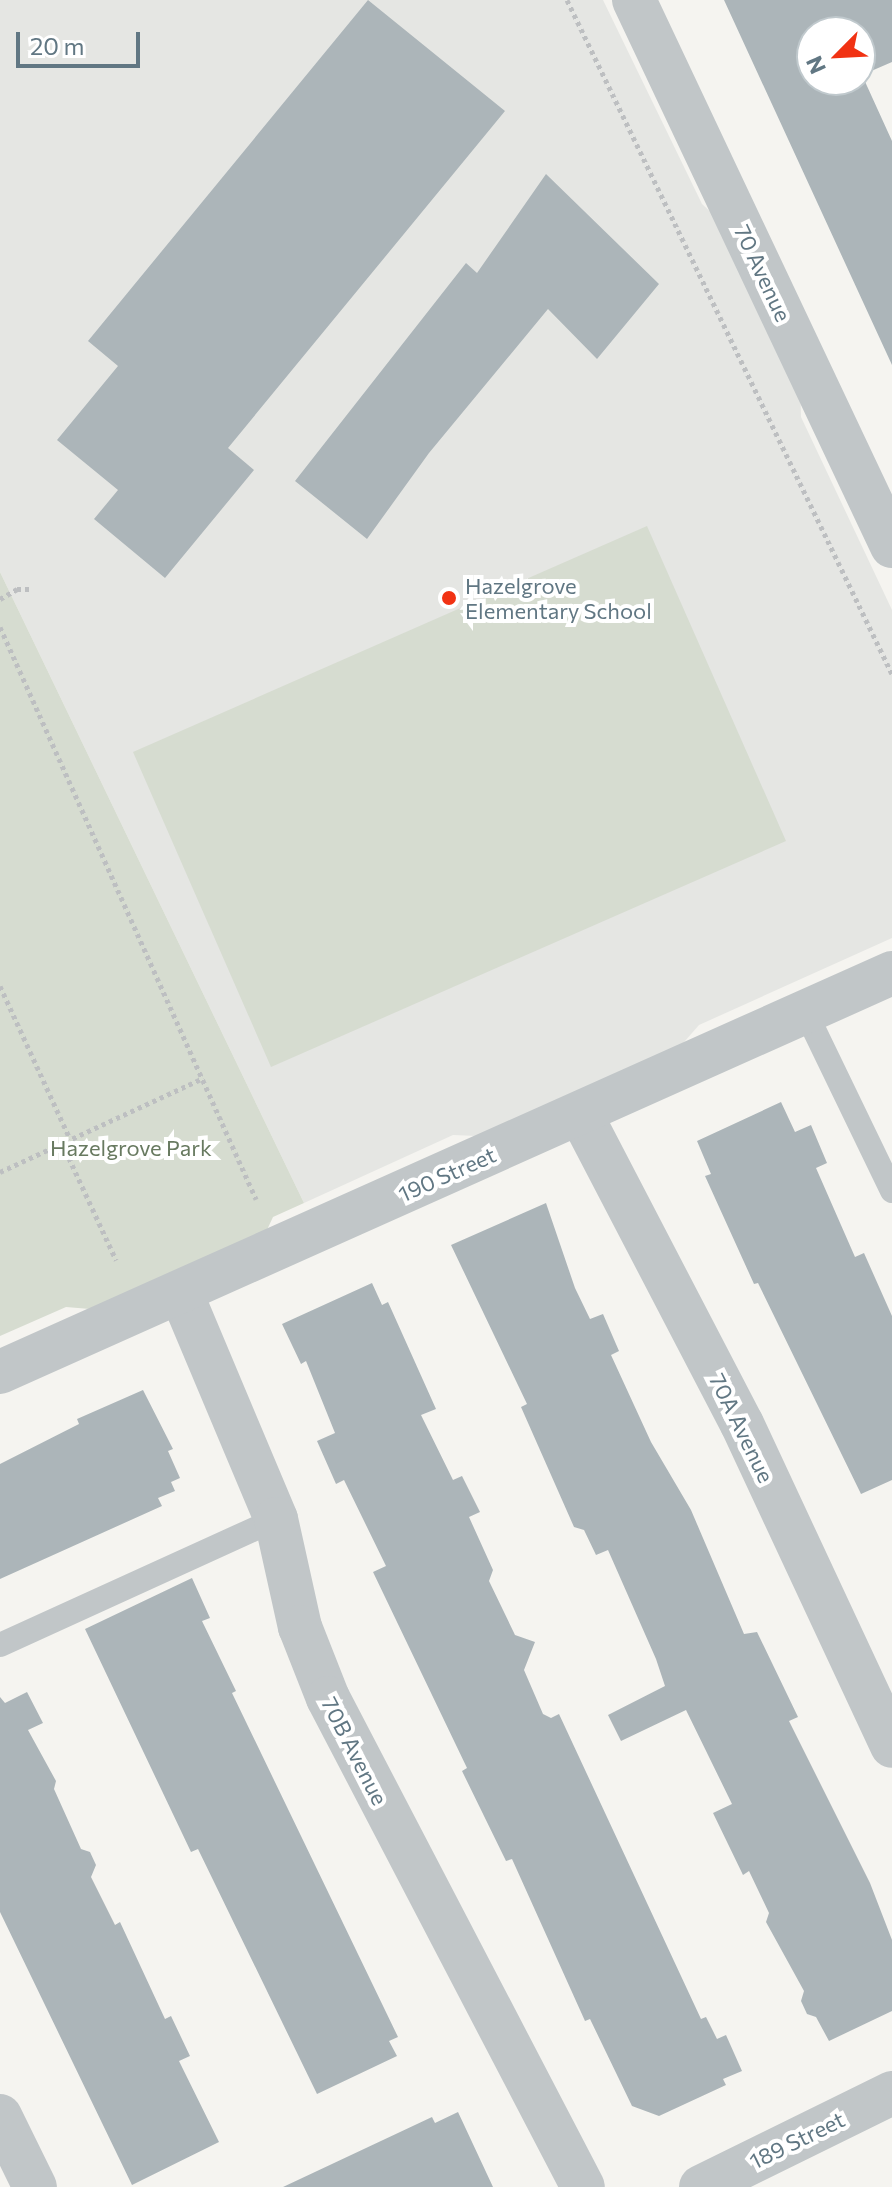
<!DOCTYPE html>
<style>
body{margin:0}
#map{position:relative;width:892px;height:2187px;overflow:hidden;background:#f5f4f0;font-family:Commissioner,sans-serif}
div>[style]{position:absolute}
.built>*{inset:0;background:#e5e6e3}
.green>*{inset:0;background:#d6dcd0}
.building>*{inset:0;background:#acb5b9}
.path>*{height:5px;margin-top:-2.5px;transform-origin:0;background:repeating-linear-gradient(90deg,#bdbfc1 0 4px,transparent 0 8px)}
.service>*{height:24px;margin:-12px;padding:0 12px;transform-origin:12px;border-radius:12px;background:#c1c6c8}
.minor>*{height:44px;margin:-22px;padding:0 22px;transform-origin:22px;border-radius:22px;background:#c1c6c8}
.dots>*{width:22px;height:22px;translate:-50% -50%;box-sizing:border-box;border:4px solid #fff;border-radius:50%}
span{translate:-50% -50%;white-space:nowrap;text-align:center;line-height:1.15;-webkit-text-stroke:8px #fff;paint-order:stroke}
.street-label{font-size:22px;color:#617783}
.poi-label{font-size:22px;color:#617783}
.left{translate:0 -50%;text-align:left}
.park-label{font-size:22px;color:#687a60}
.north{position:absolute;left:796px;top:16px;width:80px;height:80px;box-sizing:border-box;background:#fff;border:2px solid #c0c9cd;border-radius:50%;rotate:246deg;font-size:22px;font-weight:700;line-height:32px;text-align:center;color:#617783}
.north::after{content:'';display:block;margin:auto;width:28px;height:36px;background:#f13213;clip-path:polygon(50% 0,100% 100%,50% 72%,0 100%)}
.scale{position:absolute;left:16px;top:32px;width:124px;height:36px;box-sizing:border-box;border:4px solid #617783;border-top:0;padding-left:10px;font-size:24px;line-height:28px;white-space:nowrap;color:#617783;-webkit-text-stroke:6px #fff;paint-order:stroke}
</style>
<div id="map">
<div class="built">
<i style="clip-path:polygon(0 0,603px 0,702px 204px,716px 217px,800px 379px,801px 417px,892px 610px,892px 938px,699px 1025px,678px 1049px,477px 1136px,453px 1135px,304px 1203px,0 572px)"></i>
</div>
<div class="green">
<i style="clip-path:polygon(647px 526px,786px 841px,271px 1067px,133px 752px)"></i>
<i style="clip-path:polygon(0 572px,304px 1203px,273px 1217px,266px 1232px,90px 1309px,66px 1307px,0 1336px)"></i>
</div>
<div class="building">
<i style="clip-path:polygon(368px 0,505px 111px,228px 448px,254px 470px,165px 578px,94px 519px,118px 490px,57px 440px,118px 366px,88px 341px)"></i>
<i style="clip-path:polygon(evenodd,724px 0,892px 0,892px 62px,862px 75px,892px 141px,892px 365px,724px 0,812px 32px,860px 32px,860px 80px,812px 80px,812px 32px)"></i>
<i style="clip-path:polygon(546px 174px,659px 284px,597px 359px,548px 309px,429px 453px,367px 539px,295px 481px,466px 263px,477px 273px)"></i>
<i style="clip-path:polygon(781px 1102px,795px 1132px,811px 1125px,827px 1163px,816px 1168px,855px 1257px,864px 1253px,892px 1316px,892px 1480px,861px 1494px,758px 1283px,754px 1284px,705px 1176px,711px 1174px,697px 1141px)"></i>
<i style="clip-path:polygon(546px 1203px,575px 1288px,590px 1319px,603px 1314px,619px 1351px,611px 1355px,651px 1442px,691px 1510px,744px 1634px,757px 1632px,798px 1717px,789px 1721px,870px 1883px,892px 1940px,892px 2011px,829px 2041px,816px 2017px,807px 2014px,801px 2001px,804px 1991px,766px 1922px,769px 1913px,749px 1871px,743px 1875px,713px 1813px,732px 1804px,686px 1710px,621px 1741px,608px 1715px,665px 1686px,656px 1659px,608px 1550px,596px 1555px,584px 1530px,574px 1527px,521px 1407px,527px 1404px,451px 1245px)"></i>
<i style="clip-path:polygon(372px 1283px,382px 1305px,388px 1302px,436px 1409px,421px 1415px,453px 1480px,462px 1476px,480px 1512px,469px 1517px,493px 1570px,489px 1581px,515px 1635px,535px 1642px,524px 1670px,543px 1714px,551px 1718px,559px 1714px,701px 2019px,706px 2017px,717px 2039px,726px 2035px,742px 2071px,723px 2079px,726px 2085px,659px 2116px,632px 2106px,590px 2019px,585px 2021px,512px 1859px,506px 1861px,462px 1771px,467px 1768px,373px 1572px,386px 1566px,344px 1480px,336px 1484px,317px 1441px,335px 1433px,306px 1361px,301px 1364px,282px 1324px)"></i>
<i style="clip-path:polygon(143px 1390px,173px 1449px,168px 1451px,180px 1478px,171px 1482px,175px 1491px,158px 1498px,162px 1506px,0 1579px,0 1464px,79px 1424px,77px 1419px)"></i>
<i style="clip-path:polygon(192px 1578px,210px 1618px,202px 1621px,236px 1691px,232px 1693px,398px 2037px,389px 2041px,397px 2056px,317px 2094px,198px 1849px,191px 1852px,85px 1629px)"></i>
<i style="clip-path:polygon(27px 1692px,43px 1723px,28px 1730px,56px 1781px,54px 1789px,81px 1849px,90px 1852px,96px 1865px,91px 1877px,115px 1925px,120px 1922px,165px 2019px,171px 2016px,190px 2056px,179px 2061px,219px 2142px,132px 2185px,0 1912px,0 1697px,5px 1703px)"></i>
<i style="clip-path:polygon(458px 2112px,493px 2187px,283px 2187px,432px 2117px,435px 2123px)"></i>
</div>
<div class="path">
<i style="left:567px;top:0;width:748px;rotate:64.26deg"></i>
<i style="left:0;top:599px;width:20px;rotate:-30deg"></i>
<i style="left:17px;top:589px;width:12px"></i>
<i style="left:0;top:627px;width:627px;rotate:65.89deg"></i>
<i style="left:0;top:986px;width:168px;rotate:65.4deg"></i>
<i style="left:62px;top:1143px;width:129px;rotate:65.2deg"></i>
<i style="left:0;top:1172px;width:224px;rotate:-24.8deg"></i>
</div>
<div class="service">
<i style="left:805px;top:1011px;width:200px;rotate:64.2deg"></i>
<i style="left:0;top:1645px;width:303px;rotate:-24.5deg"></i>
</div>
<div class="minor">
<i style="left:634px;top:0;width:604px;rotate:64.71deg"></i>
<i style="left:581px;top:1115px;width:348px;rotate:62.5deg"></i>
<i style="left:742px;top:1424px;width:355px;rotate:65deg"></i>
<i style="left:181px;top:1293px;width:245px;rotate:67.2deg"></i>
<i style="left:276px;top:1519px;width:111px;rotate:77.5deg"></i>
<i style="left:300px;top:1627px;width:76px;rotate:68.5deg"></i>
<i style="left:328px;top:1698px;width:551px;rotate:62.46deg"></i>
<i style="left:0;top:1372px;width:977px;rotate:-24.1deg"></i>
<i style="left:0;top:2116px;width:79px;rotate:63.8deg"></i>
<i style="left:701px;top:2187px;width:213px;rotate:-26.2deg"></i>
</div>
<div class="dots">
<i style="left:449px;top:598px;background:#f13213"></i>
</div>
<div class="street-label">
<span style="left:763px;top:273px;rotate:65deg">70 Avenue</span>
<span style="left:447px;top:1174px;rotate:-24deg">190 Street</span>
<span style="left:742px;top:1428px;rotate:64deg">70A Avenue</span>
<span style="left:355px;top:1751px;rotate:63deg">70B Avenue</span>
<span style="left:797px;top:2140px;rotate:-26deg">189 Street</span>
</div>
<div class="poi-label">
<span class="left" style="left:465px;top:598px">Hazelgrove<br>Elementary School</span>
</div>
<div class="park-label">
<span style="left:131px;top:1148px">Hazelgrove Park</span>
</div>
<div class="north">N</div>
<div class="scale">20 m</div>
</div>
